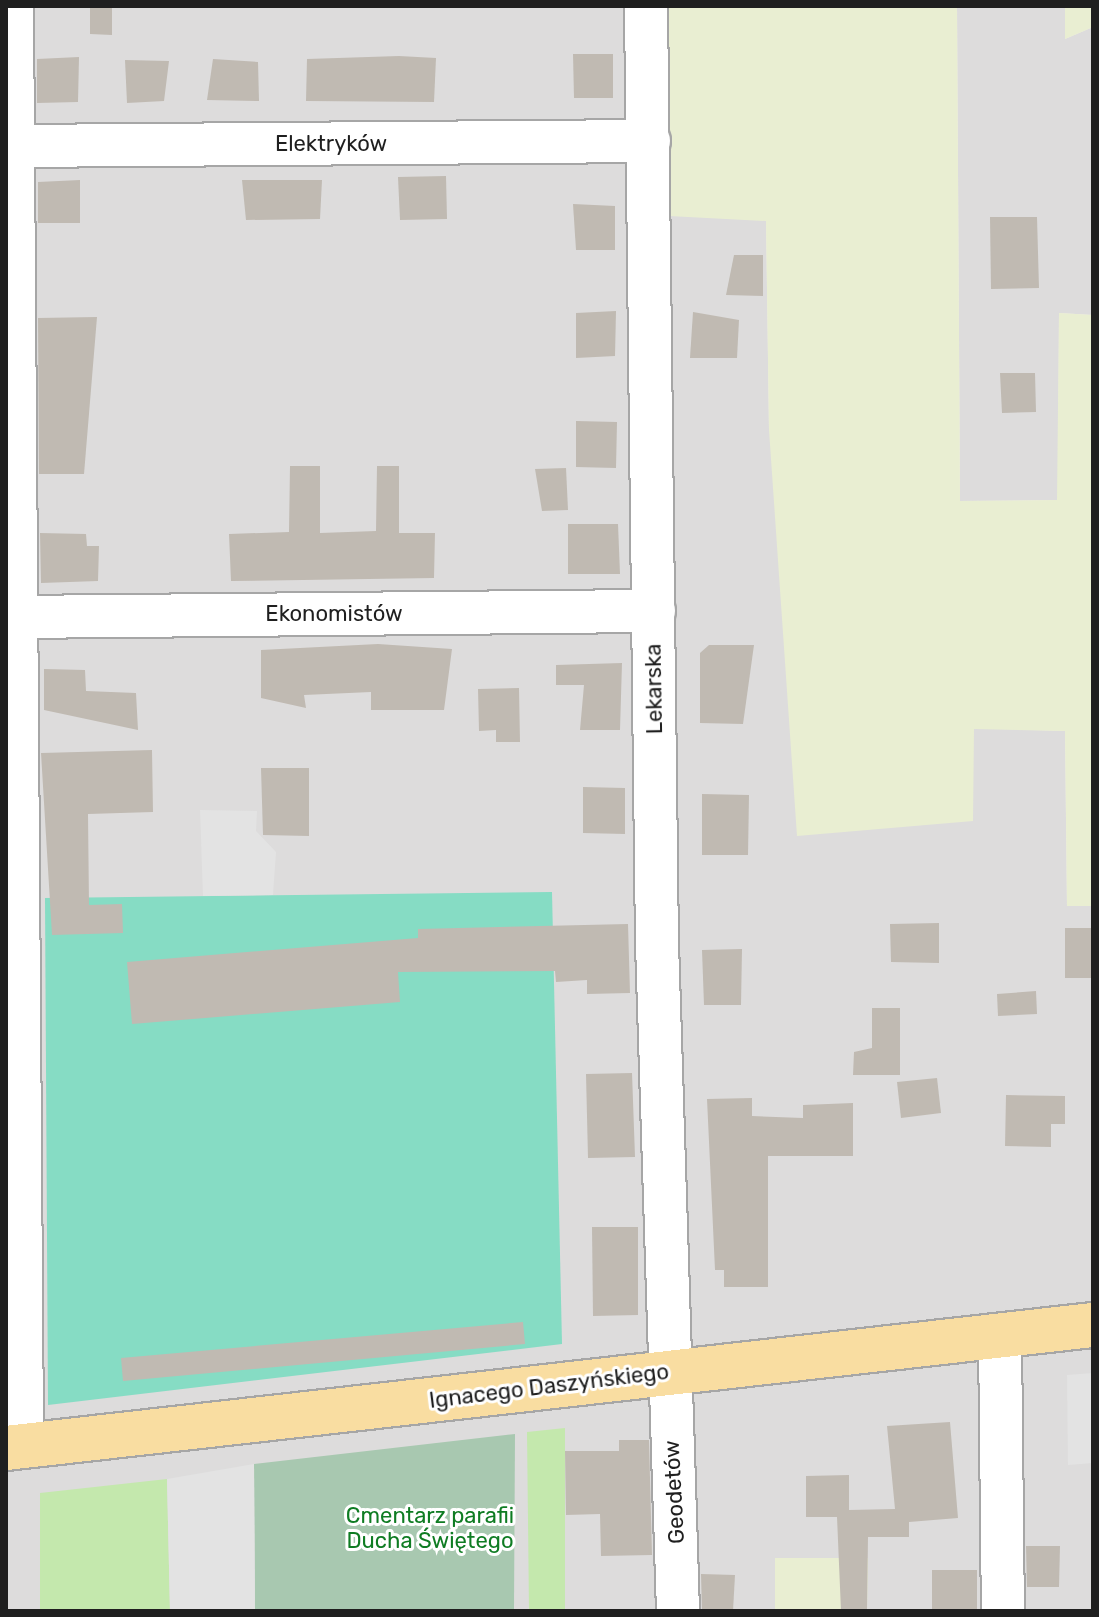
<!DOCTYPE html>
<meta charset="utf-8">
<style>
body{margin:0}
#map{position:relative;width:1099px;height:1617px;overflow:hidden;background:#f0ede6;font-family:Rubik,sans-serif}
div>[style]{position:absolute}
.residential>*{inset:0;background:#dddcdc}
.farmland>*{inset:0;background:#e9eed2}
.grass>*{inset:0;background:#c4e8ad}
.cemetery>*{inset:0;background:#a8c8b0}
.pitch>*{inset:0;background:#86dcc4}
.parking>*{inset:0;background:#e3e3e3}
.building>*{inset:0;background:#c0bab2}
.roads{filter:drop-shadow(2px 0 #a6a6a6) drop-shadow(-2px 0 #a6a6a6) drop-shadow(0 2px #a6a6a6) drop-shadow(0 -2px #a6a6a6)}
.minor>*{height:42px;margin:-21px;padding:0 21px;transform-origin:21px;border-radius:21px;background:#fff}
.major>*{height:44px;margin:-22px;padding:0 22px;transform-origin:22px;border-radius:22px;background:#f9dda1}
span{translate:-50% -50%;white-space:nowrap;text-align:center;line-height:1.15;-webkit-text-stroke:6px #fff;paint-order:stroke}
.street-label{font-size:22px;color:#1f1f1f}
.park-label{font-size:22px;color:#0f7c23}
.frame{position:absolute;inset:0;border:8px solid #1f1f1f;pointer-events:none}
</style>
<div id="map">
<div class="residential">
<i style="clip-path:polygon(19px 6px,672px 6px,765px 145px,769px 430px,974px 728px,1065px 731px,1067px 906px,1093px 906px,1093px 1611px,6px 1611px)"></i>
<i style="clip-path:polygon(957px 6px,1065px 6px,1065px 39px,1093px 27px,1093px 315px,1059px 313px,1058px 500px,960px 501px)"></i>
</div>
<div class="farmland">
<i style="clip-path:polygon(668px 6px,957px 6px,960px 501px,1057px 500px,1059px 313px,1093px 315px,1093px 906px,1067px 906px,1065px 731px,974px 729px,973px 821px,797px 836px,769px 430px,766px 221px,669px 216px)"></i>
<i style="clip-path:polygon(1065px 6px,1093px 6px,1093px 27px,1065px 39px)"></i>
<i style="clip-path:polygon(775px 1558px,868px 1558px,867px 1611px,775px 1611px)"></i>
</div>
<div class="grass">
<i style="clip-path:polygon(565px 1428px,565px 1611px,529px 1611px,527px 1432px)"></i>
<i style="clip-path:polygon(167px 1479px,170px 1611px,40px 1611px,40px 1493px)"></i>
</div>
<div class="cemetery">
<i style="clip-path:polygon(515px 1434px,514px 1611px,255px 1611px,254px 1464px)"></i>
</div>
<div class="pitch">
<i style="clip-path:polygon(552px 892px,562px 1344px,48px 1405px,45px 898px)"></i>
</div>
<div class="parking">
<i style="clip-path:polygon(200px 810px,257px 811px,256px 831px,276px 852px,273px 895px,203px 896px)"></i>
<i style="clip-path:polygon(1093px 1373px,1093px 1463px,1068px 1465px,1067px 1375px)"></i>
<i style="clip-path:polygon(254px 1464px,255px 1611px,170px 1611px,167px 1479px)"></i>
</div>
<div class="building">
<i style="clip-path:polygon(90px 6px,112px 6px,112px 35px,90px 34px)"></i>
<i style="clip-path:polygon(573px 54px,613px 54px,613px 98px,574px 98px)"></i>
<i style="clip-path:polygon(399px 56px,436px 58px,434px 102px,306px 101px,307px 59px)"></i>
<i style="clip-path:polygon(79px 57px,78px 102px,37px 103px,37px 59px)"></i>
<i style="clip-path:polygon(213px 59px,258px 62px,259px 101px,207px 100px)"></i>
<i style="clip-path:polygon(125px 60px,169px 61px,164px 101px,127px 103px)"></i>
<i style="clip-path:polygon(446px 176px,447px 219px,400px 220px,398px 177px)"></i>
<i style="clip-path:polygon(80px 180px,80px 223px,38px 223px,38px 182px)"></i>
<i style="clip-path:polygon(242px 180px,322px 180px,320px 219px,246px 220px)"></i>
<i style="clip-path:polygon(573px 204px,615px 206px,615px 250px,576px 250px)"></i>
<i style="clip-path:polygon(990px 217px,1037px 217px,1039px 288px,991px 289px)"></i>
<i style="clip-path:polygon(734px 255px,763px 255px,763px 296px,726px 295px)"></i>
<i style="clip-path:polygon(616px 311px,615px 356px,576px 358px,576px 313px)"></i>
<i style="clip-path:polygon(693px 312px,739px 320px,737px 358px,690px 358px)"></i>
<i style="clip-path:polygon(97px 317px,84px 474px,39px 474px,38px 318px)"></i>
<i style="clip-path:polygon(1000px 373px,1035px 373px,1036px 412px,1002px 413px)"></i>
<i style="clip-path:polygon(576px 421px,617px 422px,616px 468px,576px 467px)"></i>
<i style="clip-path:polygon(290px 466px,320px 466px,320px 533px,376px 531px,377px 466px,399px 466px,399px 533px,435px 533px,434px 578px,231px 581px,229px 534px,289px 532px)"></i>
<i style="clip-path:polygon(566px 468px,568px 510px,542px 511px,535px 469px)"></i>
<i style="clip-path:polygon(568px 524px,618px 524px,620px 574px,568px 574px)"></i>
<i style="clip-path:polygon(40px 533px,86px 534px,87px 546px,99px 546px,98px 581px,41px 583px)"></i>
<i style="clip-path:polygon(378px 644px,452px 649px,444px 710px,371px 710px,371px 692px,304px 695px,306px 708px,261px 698px,261px 650px)"></i>
<i style="clip-path:polygon(709px 645px,754px 645px,743px 724px,700px 723px,700px 653px)"></i>
<i style="clip-path:polygon(622px 663px,620px 730px,580px 730px,584px 685px,556px 685px,556px 665px)"></i>
<i style="clip-path:polygon(44px 669px,85px 670px,86px 691px,136px 693px,138px 730px,44px 710px)"></i>
<i style="clip-path:polygon(519px 688px,520px 742px,496px 742px,496px 730px,479px 731px,478px 689px)"></i>
<i style="clip-path:polygon(152px 750px,153px 812px,88px 814px,89px 905px,122px 904px,123px 933px,52px 935px,41px 753px)"></i>
<i style="clip-path:polygon(261px 768px,309px 768px,309px 836px,263px 835px)"></i>
<i style="clip-path:polygon(583px 787px,625px 788px,625px 834px,583px 833px)"></i>
<i style="clip-path:polygon(702px 794px,749px 795px,748px 855px,702px 855px)"></i>
<i style="clip-path:polygon(939px 923px,939px 963px,891px 962px,890px 924px)"></i>
<i style="clip-path:polygon(628px 924px,630px 993px,587px 994px,587px 980px,556px 982px,555px 971px,398px 972px,400px 1002px,132px 1024px,127px 962px,418px 938px,418px 929px)"></i>
<i style="clip-path:polygon(1065px 928px,1093px 928px,1093px 978px,1065px 978px)"></i>
<i style="clip-path:polygon(742px 949px,741px 1005px,704px 1005px,702px 950px)"></i>
<i style="clip-path:polygon(1036px 991px,1037px 1014px,998px 1016px,997px 994px)"></i>
<i style="clip-path:polygon(872px 1008px,900px 1008px,900px 1075px,853px 1075px,854px 1052px,872px 1048px)"></i>
<i style="clip-path:polygon(632px 1073px,635px 1157px,588px 1158px,586px 1074px)"></i>
<i style="clip-path:polygon(937px 1078px,941px 1113px,901px 1118px,897px 1082px)"></i>
<i style="clip-path:polygon(1006px 1095px,1065px 1096px,1065px 1124px,1051px 1124px,1051px 1147px,1005px 1146px)"></i>
<i style="clip-path:polygon(752px 1098px,752px 1116px,803px 1118px,803px 1105px,853px 1103px,853px 1156px,768px 1156px,768px 1287px,724px 1287px,724px 1270px,715px 1270px,707px 1099px)"></i>
<i style="clip-path:polygon(592px 1227px,638px 1227px,638px 1315px,593px 1316px)"></i>
<i style="clip-path:polygon(523px 1322px,525px 1344px,123px 1381px,121px 1358px)"></i>
<i style="clip-path:polygon(950px 1422px,958px 1518px,909px 1522px,909px 1537px,868px 1537px,867px 1611px,841px 1611px,837px 1517px,806px 1517px,806px 1476px,849px 1475px,849px 1510px,895px 1509px,887px 1426px)"></i>
<i style="clip-path:polygon(619px 1440px,649px 1440px,652px 1555px,601px 1556px,600px 1514px,566px 1515px,565px 1451px,619px 1451px)"></i>
<i style="clip-path:polygon(1026px 1546px,1060px 1546px,1059px 1587px,1027px 1587px)"></i>
<i style="clip-path:polygon(932px 1570px,977px 1570px,977px 1611px,932px 1611px)"></i>
<i style="clip-path:polygon(701px 1574px,735px 1575px,733px 1611px,702px 1611px)"></i>
</div>
<div class="roads">
<div class="minor">
<i style="left:12px;top:6px;width:1440px;rotate:89.6deg"></i>
<i style="left:646px;top:6px;width:937px;rotate:89.33deg"></i>
<i style="left:657px;top:943px;width:668px;rotate:88.2deg"></i>
<i style="left:14px;top:146px;width:635px;rotate:-0.45deg"></i>
<i style="left:13px;top:617px;width:641px;rotate:-0.54deg"></i>
<i style="left:1000px;top:1335px;width:276px;rotate:89.4deg"></i>
</div>
<div class="major">
<i style="left:6px;top:1448px;width:1094px;rotate:-6.46deg"></i>
</div>
</div>
<div class="street-label">
<span style="left:331px;top:144px">Elektryków</span>
<span style="left:334px;top:614px">Ekonomistów</span>
<span style="left:654px;top:689px;rotate:-91deg">Lekarska</span>
<span style="left:549px;top:1386px;rotate:-7deg">Ignacego Daszyńskiego</span>
<span style="left:674px;top:1492px;rotate:-93deg">Geodetów</span>
</div>
<div class="park-label">
<span style="left:430px;top:1528px">Cmentarz parafii<br>Ducha Świętego</span>
</div>
<div class="frame"></div>
</div>
